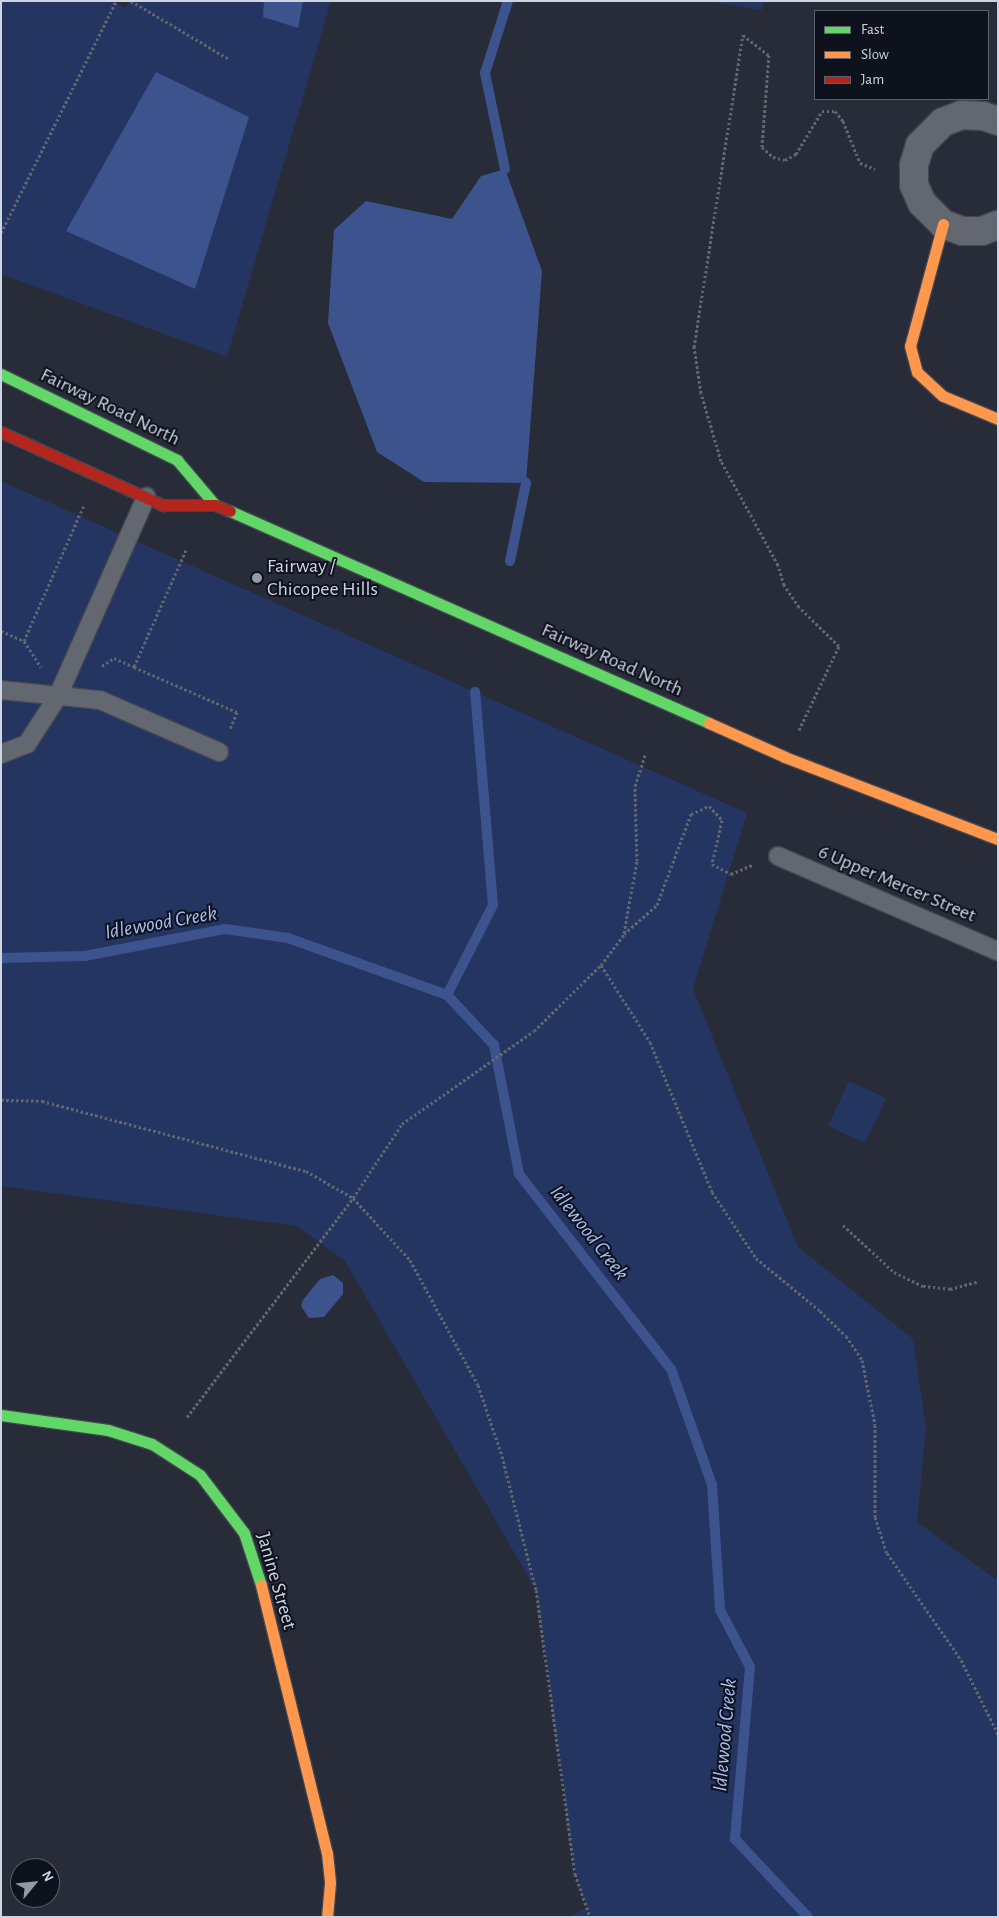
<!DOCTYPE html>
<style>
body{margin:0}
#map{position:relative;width:999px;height:1918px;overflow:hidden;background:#272c38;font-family:"Alegreya Sans",sans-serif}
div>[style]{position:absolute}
.green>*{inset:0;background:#243562}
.water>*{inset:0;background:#3d538d}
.stream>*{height:10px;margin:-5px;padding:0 5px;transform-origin:5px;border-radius:5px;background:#3d538d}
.path>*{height:3px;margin-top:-1.5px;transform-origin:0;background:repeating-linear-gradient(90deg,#62676f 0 2.5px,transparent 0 5px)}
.roads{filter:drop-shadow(1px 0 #424752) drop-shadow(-1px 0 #424752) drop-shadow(0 1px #424752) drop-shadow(0 -1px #424752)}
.lane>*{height:18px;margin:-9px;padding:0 9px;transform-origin:9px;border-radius:9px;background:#626770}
.street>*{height:28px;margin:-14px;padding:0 14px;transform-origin:14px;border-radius:14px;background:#626770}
.fast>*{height:11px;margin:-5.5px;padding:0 5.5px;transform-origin:5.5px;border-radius:5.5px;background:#63d668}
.slow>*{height:11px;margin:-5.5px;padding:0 5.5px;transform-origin:5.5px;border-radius:5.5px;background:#ff974d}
.jam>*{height:11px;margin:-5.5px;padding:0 5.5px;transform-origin:5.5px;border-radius:5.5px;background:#b3261e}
.dots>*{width:14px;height:14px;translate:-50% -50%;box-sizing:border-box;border:2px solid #0e121c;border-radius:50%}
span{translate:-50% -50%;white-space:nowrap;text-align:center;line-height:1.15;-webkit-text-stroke:4px #0e121c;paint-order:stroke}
.street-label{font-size:20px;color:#cdd4e3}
.poi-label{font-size:20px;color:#cdd4e3}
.left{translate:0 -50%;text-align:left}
.water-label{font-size:21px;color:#a8c0f6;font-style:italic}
.frame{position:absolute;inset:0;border:2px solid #cdd4e3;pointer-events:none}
.legend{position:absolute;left:814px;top:10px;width:175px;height:90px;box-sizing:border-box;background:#0e121c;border:1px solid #5a606c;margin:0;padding:6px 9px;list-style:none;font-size:15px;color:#cdd4e3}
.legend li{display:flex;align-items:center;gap:10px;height:25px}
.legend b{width:25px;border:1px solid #5a606c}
.north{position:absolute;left:10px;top:1858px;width:50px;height:50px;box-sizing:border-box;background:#0e121c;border:1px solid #5a606c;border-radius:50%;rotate:62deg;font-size:14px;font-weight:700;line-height:20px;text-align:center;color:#cdd4e3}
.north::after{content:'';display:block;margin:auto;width:18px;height:22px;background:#9399a7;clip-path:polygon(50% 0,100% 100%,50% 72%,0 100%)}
</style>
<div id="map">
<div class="green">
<i style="clip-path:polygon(1px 1px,111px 1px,126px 8px,129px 1px,331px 1px,227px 357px,1px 274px)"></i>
<i style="clip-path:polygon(708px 1px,763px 1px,762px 10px)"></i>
<i style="clip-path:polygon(1px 481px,747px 813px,693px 989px,798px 1247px,913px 1339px,926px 1428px,917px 1522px,998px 1581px,998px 1917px,569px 1917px,587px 1908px,575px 1874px,536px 1590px,345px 1261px,297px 1226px,1px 1186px)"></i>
<i style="clip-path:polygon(849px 1081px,886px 1098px,865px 1143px,828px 1126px)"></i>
</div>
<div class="water">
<i style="clip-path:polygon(264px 1px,303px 1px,298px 28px,263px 17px)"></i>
<i style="clip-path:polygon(156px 72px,249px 117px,195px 289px,66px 231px)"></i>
<i style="clip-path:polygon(505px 169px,542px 271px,526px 483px,424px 482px,377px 452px,328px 323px,334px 230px,366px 201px,452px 219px,481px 176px)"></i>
<i style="clip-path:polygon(333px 1275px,343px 1283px,343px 1294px,324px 1317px,309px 1318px,301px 1306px,303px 1300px,320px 1279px)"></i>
</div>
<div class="stream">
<i style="left:505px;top:169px;width:98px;rotate:-101.8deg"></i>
<i style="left:485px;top:73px;width:76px;rotate:-72.3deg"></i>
<i style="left:510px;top:561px;width:80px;rotate:-78.4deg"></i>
<i style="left:1px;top:958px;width:84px;rotate:-1.4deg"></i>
<i style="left:85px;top:956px;width:143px;rotate:-10.9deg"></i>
<i style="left:225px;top:929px;width:64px;rotate:8.1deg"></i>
<i style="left:288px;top:938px;width:169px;rotate:19.7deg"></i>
<i style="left:447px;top:995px;width:69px;rotate:46.8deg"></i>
<i style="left:494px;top:1045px;width:131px;rotate:79deg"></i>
<i style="left:519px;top:1174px;width:247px;rotate:52.1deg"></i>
<i style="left:671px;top:1369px;width:123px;rotate:70.5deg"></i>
<i style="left:712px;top:1485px;width:125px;rotate:86.3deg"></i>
<i style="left:720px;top:1610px;width:64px;rotate:62.2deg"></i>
<i style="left:750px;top:1667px;width:173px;rotate:95deg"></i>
<i style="left:735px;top:1839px;width:107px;rotate:46.9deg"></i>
<i style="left:447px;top:995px;width:101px;rotate:-62.9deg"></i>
<i style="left:493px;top:905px;width:214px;rotate:-94.8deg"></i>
</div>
<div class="path">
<i style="left:131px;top:1px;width:114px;rotate:30.6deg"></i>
<i style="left:1px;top:233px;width:259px;rotate:-63.6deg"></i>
<i style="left:186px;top:550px;width:128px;rotate:114deg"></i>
<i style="left:134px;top:667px;width:112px;rotate:23.6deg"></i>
<i style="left:237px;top:712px;width:18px;rotate:112deg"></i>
<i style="left:1px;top:631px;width:25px;rotate:23deg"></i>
<i style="left:24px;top:641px;width:149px;rotate:-66.2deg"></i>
<i style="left:24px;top:641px;width:31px;rotate:57deg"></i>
<i style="left:102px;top:666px;width:14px;rotate:-34deg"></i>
<i style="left:114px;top:658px;width:22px;rotate:24deg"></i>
<i style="left:799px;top:730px;width:93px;rotate:-64.5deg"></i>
<i style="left:839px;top:646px;width:56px;rotate:-135.7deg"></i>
<i style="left:799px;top:607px;width:27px;rotate:-124deg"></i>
<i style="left:784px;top:585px;width:21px;rotate:-107deg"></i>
<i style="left:778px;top:565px;width:119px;rotate:-118.7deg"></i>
<i style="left:721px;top:461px;width:71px;rotate:-106.4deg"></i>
<i style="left:701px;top:393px;width:47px;rotate:-98.7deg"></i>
<i style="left:694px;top:347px;width:316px;rotate:-81.1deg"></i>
<i style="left:743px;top:35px;width:33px;rotate:38deg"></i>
<i style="left:769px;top:55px;width:92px;rotate:94.4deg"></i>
<i style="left:762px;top:147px;width:15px;rotate:42deg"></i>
<i style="left:773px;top:157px;width:12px;rotate:14deg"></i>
<i style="left:785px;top:160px;width:13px;rotate:-29deg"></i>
<i style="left:796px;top:154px;width:50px;rotate:-58.8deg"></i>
<i style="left:822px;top:111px;width:13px"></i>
<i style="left:835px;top:111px;width:13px;rotate:51deg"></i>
<i style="left:843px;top:121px;width:45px;rotate:68deg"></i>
<i style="left:860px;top:163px;width:16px;rotate:22deg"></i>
<i style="left:624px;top:933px;width:73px;rotate:-79.8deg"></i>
<i style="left:637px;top:861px;width:75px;rotate:-91.5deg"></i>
<i style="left:635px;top:786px;width:35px;rotate:-72deg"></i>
<i style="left:601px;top:965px;width:91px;rotate:57.5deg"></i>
<i style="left:650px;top:1042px;width:162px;rotate:67.5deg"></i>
<i style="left:712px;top:1192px;width:79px;rotate:56.3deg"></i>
<i style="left:756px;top:1258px;width:83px;rotate:39.6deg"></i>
<i style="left:820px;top:1311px;width:36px;rotate:44deg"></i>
<i style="left:846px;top:1336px;width:29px;rotate:56deg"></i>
<i style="left:862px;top:1360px;width:66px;rotate:78.7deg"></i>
<i style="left:875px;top:1425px;width:92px;rotate:90deg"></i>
<i style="left:875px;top:1517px;width:38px;rotate:72deg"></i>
<i style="left:887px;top:1553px;width:130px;rotate:55.3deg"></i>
<i style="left:961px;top:1660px;width:83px;rotate:63.4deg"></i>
<i style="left:1px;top:1100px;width:41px;rotate:1.4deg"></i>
<i style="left:42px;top:1101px;width:273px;rotate:14.9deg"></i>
<i style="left:306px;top:1171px;width:54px;rotate:29.9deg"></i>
<i style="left:353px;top:1198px;width:84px;rotate:47.4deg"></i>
<i style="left:410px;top:1260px;width:142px;rotate:61.5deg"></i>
<i style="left:478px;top:1385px;width:75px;rotate:71.3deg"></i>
<i style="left:502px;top:1456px;width:138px;rotate:75.8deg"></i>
<i style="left:536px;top:1590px;width:287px;rotate:82.2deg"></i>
<i style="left:575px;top:1874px;width:46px;rotate:70.8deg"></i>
<i style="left:843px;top:1225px;width:69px;rotate:42.7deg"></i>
<i style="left:894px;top:1272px;width:32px;rotate:26deg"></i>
<i style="left:923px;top:1286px;width:27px;rotate:6deg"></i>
<i style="left:950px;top:1289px;width:28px;rotate:-15deg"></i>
<i style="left:187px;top:1417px;width:275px;rotate:-52.8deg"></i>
<i style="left:353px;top:1198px;width:89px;rotate:-56.5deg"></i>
<i style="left:402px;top:1124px;width:161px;rotate:-35.2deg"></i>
<i style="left:534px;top:1031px;width:94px;rotate:-44.6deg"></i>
<i style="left:601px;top:965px;width:39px;rotate:-53deg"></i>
<i style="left:624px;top:934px;width:44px;rotate:-41.3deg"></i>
<i style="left:657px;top:905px;width:97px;rotate:-69.5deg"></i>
<i style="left:691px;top:814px;width:20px;rotate:-24deg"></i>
<i style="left:709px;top:806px;width:19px;rotate:47deg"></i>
<i style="left:722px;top:820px;width:45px;rotate:102.8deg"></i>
<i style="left:712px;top:864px;width:21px;rotate:28deg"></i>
<i style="left:731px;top:874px;width:25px;rotate:-23deg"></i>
</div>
<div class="roads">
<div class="lane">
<i style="left:1px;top:690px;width:100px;rotate:5.8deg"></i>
<i style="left:100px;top:700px;width:130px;rotate:23.6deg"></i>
<i style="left:1px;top:754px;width:28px;rotate:-21deg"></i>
<i style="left:27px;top:744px;width:57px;rotate:-57.1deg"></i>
<i style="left:58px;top:696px;width:218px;rotate:-66.1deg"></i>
<i style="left:778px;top:856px;width:240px;rotate:23.4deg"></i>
</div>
<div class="street">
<i style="left:998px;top:121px;width:16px;rotate:-162deg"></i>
<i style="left:983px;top:116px;width:21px;rotate:-177deg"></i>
<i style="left:962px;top:115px;width:20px;rotate:160deg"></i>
<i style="left:943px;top:122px;width:33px;rotate:135deg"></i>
<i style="left:920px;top:145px;width:21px;rotate:107deg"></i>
<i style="left:914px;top:165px;width:20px;rotate:90deg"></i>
<i style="left:914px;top:185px;width:20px;rotate:66deg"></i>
<i style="left:922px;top:203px;width:30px;rotate:45deg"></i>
<i style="left:943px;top:224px;width:20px;rotate:20deg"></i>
<i style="left:962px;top:231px;width:20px"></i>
<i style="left:982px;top:231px;width:17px;rotate:-21deg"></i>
</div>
<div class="fast">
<i style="left:1px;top:374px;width:196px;rotate:26deg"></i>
<i style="left:177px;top:460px;width:59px;rotate:49.8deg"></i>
<i style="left:230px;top:511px;width:524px;rotate:23.87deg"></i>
<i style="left:1px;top:1415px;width:108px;rotate:8deg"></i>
<i style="left:108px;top:1430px;width:46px;rotate:17.7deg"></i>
<i style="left:152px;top:1444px;width:57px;rotate:32.9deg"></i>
<i style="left:200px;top:1475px;width:73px;rotate:52.8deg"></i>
<i style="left:244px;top:1533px;width:55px;rotate:71.9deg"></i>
</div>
<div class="slow">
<i style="left:943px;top:224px;width:126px;rotate:105.1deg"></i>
<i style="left:910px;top:346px;width:27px;rotate:75deg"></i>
<i style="left:917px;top:372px;width:35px;rotate:43deg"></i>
<i style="left:943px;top:396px;width:60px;rotate:22.7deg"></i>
<i style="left:709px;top:723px;width:83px;rotate:24.1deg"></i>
<i style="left:785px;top:757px;width:228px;rotate:21.1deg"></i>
<i style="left:261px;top:1585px;width:276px;rotate:76.2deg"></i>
<i style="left:327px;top:1853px;width:30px;rotate:84deg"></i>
<i style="left:330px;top:1883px;width:34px;rotate:95deg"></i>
</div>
<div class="jam">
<i style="left:1px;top:432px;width:178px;rotate:24.3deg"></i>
<i style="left:163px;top:505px;width:52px"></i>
<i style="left:215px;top:505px;width:16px;rotate:22deg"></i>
</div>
</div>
<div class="dots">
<i style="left:257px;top:578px;background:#9399a7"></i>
</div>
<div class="street-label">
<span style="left:110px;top:407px;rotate:26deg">Fairway Road North</span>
<span style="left:612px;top:660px;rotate:24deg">Fairway Road North</span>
<span style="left:897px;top:884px;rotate:23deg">6 Upper Mercer Street</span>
<span style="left:276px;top:1581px;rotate:74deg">Janine Street</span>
</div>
<div class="poi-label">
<span class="left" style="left:267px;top:578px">Fairway /<br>Chicopee Hills</span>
</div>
<div class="water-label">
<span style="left:161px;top:923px;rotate:-10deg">Idlewood Creek</span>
<span style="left:589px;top:1233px;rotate:52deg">Idlewood Creek</span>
<span style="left:725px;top:1735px;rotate:-85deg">Idlewood Creek</span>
</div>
<div class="frame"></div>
<ul class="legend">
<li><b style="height:6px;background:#63d668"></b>Fast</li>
<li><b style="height:6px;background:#ff974d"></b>Slow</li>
<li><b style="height:6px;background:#b3261e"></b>Jam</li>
</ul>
<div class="north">N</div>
</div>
